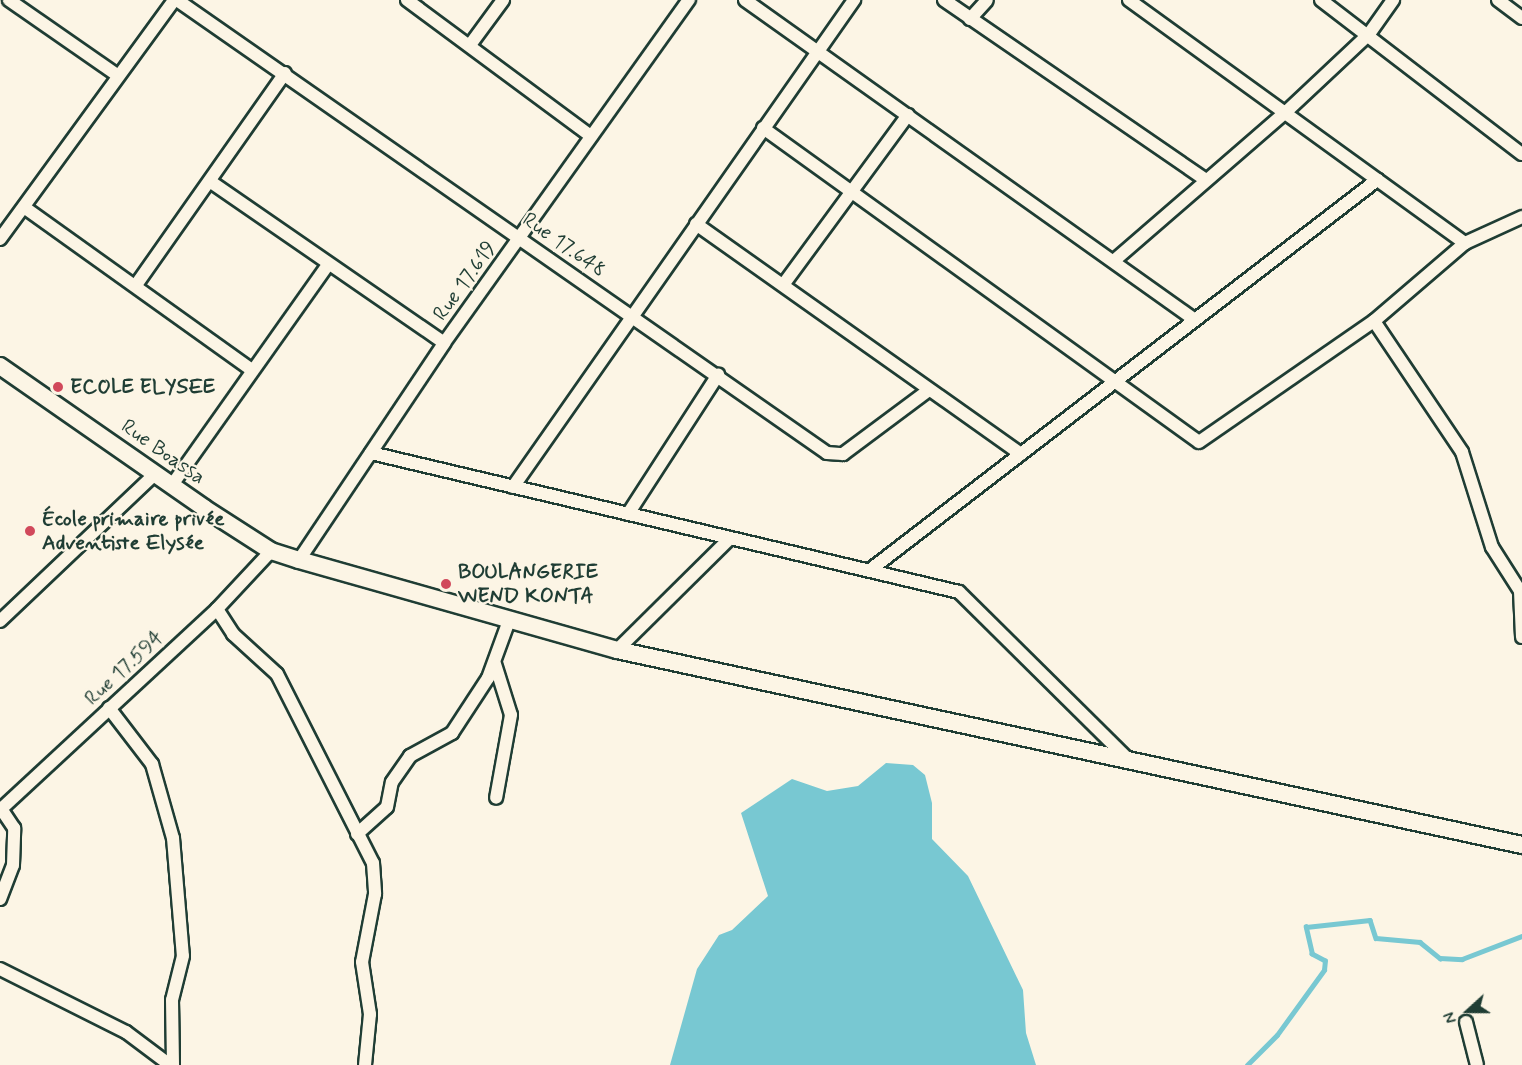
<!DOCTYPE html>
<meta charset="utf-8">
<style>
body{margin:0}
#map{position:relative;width:1522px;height:1065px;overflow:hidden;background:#fcf5e5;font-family:Mynerve,sans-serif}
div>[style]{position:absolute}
.water>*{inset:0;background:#78c8d2}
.stream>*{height:4.5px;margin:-2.25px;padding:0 2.25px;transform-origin:2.25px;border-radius:2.25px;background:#78c8d2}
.roads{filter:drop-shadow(2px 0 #1f3d34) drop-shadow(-2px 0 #1f3d34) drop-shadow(0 2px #1f3d34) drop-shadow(0 -2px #1f3d34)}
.street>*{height:12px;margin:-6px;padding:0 6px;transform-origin:6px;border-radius:6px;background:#fcf5e5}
.secondary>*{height:16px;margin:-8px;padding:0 8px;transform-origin:8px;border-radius:8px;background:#fcf5e5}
.dots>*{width:16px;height:16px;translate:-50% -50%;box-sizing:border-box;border:3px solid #fcf5e5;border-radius:50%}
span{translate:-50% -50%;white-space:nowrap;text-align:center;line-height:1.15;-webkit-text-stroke:4.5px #fcf5e5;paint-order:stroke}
.street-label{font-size:21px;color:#1f3d34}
.poi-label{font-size:21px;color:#1f3d34;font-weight:700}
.left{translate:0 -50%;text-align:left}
.north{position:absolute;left:1438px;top:981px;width:60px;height:60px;-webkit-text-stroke:4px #fcf5e5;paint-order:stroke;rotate:249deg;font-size:16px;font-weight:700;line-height:24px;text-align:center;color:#1f3d34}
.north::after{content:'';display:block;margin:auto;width:21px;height:27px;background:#1f3d34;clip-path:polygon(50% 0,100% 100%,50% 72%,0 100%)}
</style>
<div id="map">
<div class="water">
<i style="clip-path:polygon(886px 763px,913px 765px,925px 775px,932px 803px,932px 839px,968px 876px,1023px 990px,1026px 1033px,1036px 1065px,670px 1065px,697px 969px,719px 935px,732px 930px,768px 896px,741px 813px,792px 779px,827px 791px,858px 786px)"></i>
</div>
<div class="stream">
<i style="left:1247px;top:1065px;width:42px;rotate:-45deg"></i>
<i style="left:1277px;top:1035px;width:80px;rotate:-54.1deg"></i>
<i style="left:1324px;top:970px;width:9px;rotate:-84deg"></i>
<i style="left:1325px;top:961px;width:15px;rotate:-152deg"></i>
<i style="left:1312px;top:954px;width:28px;rotate:-103deg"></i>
<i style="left:1306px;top:927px;width:64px;rotate:-6.2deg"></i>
<i style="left:1370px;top:920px;width:19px;rotate:72deg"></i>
<i style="left:1376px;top:938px;width:44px;rotate:5.2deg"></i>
<i style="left:1420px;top:942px;width:26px;rotate:39deg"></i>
<i style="left:1440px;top:958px;width:22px;rotate:3deg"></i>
<i style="left:1462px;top:959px;width:64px;rotate:-21deg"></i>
</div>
<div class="roads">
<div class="street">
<i style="left:9px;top:0;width:131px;rotate:34.8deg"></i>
<i style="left:177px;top:0;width:792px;rotate:34.87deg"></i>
<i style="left:827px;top:453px;width:16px;rotate:4deg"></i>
<i style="left:843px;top:454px;width:107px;rotate:-36.7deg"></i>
<i style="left:407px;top:0;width:229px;rotate:36.5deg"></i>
<i style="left:745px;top:0;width:552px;rotate:35.42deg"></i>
<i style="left:944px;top:0;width:316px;rotate:34.5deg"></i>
<i style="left:1129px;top:0;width:415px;rotate:35.9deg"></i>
<i style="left:1465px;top:243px;width:63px;rotate:-24.5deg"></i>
<i style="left:1321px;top:0;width:253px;rotate:37.5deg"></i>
<i style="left:1498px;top:0;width:30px;rotate:37deg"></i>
<i style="left:970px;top:19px;width:25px;rotate:-48deg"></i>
<i style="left:470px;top:45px;width:56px;rotate:-53.7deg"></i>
<i style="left:763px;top:128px;width:537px;rotate:35.76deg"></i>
<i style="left:1199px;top:442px;width:213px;rotate:-34.7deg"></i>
<i style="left:211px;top:182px;width:283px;rotate:34.6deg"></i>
<i style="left:24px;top:207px;width:280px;rotate:35.6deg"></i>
<i style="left:696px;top:224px;width:398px;rotate:35.3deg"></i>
<i style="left:0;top:239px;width:296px;rotate:-53.9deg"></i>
<i style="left:1465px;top:243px;width:120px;rotate:139.4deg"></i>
<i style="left:1374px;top:321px;width:158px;rotate:56.1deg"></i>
<i style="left:1462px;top:452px;width:100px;rotate:72.5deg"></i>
<i style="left:1492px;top:547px;width:52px;rotate:57.5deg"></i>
<i style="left:1520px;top:591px;width:46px;rotate:87.5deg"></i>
<i style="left:1116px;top:259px;width:226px;rotate:-40.9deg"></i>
<i style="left:1287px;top:111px;width:112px;rotate:-43.2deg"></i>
<i style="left:1369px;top:34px;width:42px;rotate:-54.8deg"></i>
<i style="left:136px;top:285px;width:259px;rotate:-54.9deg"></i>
<i style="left:783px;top:285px;width:211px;rotate:-53.7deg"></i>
<i style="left:371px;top:453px;width:604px;rotate:13.3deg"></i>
<i style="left:959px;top:592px;width:239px;rotate:44.7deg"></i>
<i style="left:172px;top:485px;width:268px;rotate:-54.7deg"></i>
<i style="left:513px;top:487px;width:595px;rotate:-55deg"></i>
<i style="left:628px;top:514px;width:166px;rotate:-57.1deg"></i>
<i style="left:299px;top:560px;width:261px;rotate:-56.2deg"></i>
<i style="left:444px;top:343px;width:422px;rotate:-54.5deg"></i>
<i style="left:870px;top:570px;width:640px;rotate:-37.57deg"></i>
<i style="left:217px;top:609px;width:30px;rotate:57deg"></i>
<i style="left:233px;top:634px;width:59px;rotate:42.3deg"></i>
<i style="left:277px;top:674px;width:212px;rotate:63.1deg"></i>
<i style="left:373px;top:863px;width:31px;rotate:86deg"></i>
<i style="left:375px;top:894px;width:69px;rotate:100.8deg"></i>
<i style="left:362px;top:962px;width:53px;rotate:81.3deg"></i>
<i style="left:370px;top:1014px;width:51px;rotate:95.6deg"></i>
<i style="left:0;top:621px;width:215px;rotate:-43.5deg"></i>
<i style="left:617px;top:650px;width:159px;rotate:-44.7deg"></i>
<i style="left:495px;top:664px;width:53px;rotate:72.6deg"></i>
<i style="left:511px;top:715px;width:84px;rotate:100.2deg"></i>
<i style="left:109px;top:708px;width:71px;rotate:52.5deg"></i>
<i style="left:152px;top:764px;width:77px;rotate:74.2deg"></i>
<i style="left:173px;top:838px;width:118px;rotate:85.2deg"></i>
<i style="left:183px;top:956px;width:45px;rotate:104deg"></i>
<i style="left:172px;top:1000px;width:65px;rotate:89.1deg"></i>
<i style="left:0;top:810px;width:296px;rotate:-42.8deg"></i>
<i style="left:217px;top:609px;width:79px;rotate:-47deg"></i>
<i style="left:357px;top:834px;width:40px;rotate:-42deg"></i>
<i style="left:387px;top:807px;width:25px;rotate:-79deg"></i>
<i style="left:392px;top:782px;width:32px;rotate:-55deg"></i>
<i style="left:410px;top:756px;width:48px;rotate:-28.7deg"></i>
<i style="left:452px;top:733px;width:66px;rotate:-56.8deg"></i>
<i style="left:488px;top:678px;width:64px;rotate:-69.9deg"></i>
<i style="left:0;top:899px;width:36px;rotate:-69deg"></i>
<i style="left:13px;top:865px;width:37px;rotate:-88deg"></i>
<i style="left:14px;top:828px;width:23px;rotate:-124deg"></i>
<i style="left:0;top:969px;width:141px;rotate:26.6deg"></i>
<i style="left:126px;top:1032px;width:55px;rotate:36.9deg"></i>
<i style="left:1466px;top:1022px;width:44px;rotate:75.7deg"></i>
</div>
<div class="secondary">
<i style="left:0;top:366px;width:249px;rotate:34.8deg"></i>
<i style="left:204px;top:508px;width:80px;rotate:32.7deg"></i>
<i style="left:271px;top:551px;width:29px;rotate:18deg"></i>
<i style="left:299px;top:560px;width:330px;rotate:15.8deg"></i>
<i style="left:617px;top:650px;width:926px;rotate:12.16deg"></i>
</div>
</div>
<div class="dots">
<i style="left:58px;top:387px;background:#d1495b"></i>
<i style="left:30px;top:531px;background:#d1495b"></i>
<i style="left:446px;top:584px;background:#d1495b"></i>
</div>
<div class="street-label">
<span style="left:564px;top:245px;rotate:35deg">Rue 17.648</span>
<span style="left:465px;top:281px;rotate:-54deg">Rue 17.619</span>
<span style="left:163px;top:452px;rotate:35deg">Rue Boassa</span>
<span style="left:124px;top:668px;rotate:-43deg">Rue 17.594</span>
</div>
<div class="poi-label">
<span class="left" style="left:70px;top:387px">ECOLE ELYSEE</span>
<span class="left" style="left:42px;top:531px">École primaire privée<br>Adventiste Elysée</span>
<span class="left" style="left:458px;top:584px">BOULANGERIE<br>WEND KONTA</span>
</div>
<div class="north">N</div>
</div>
